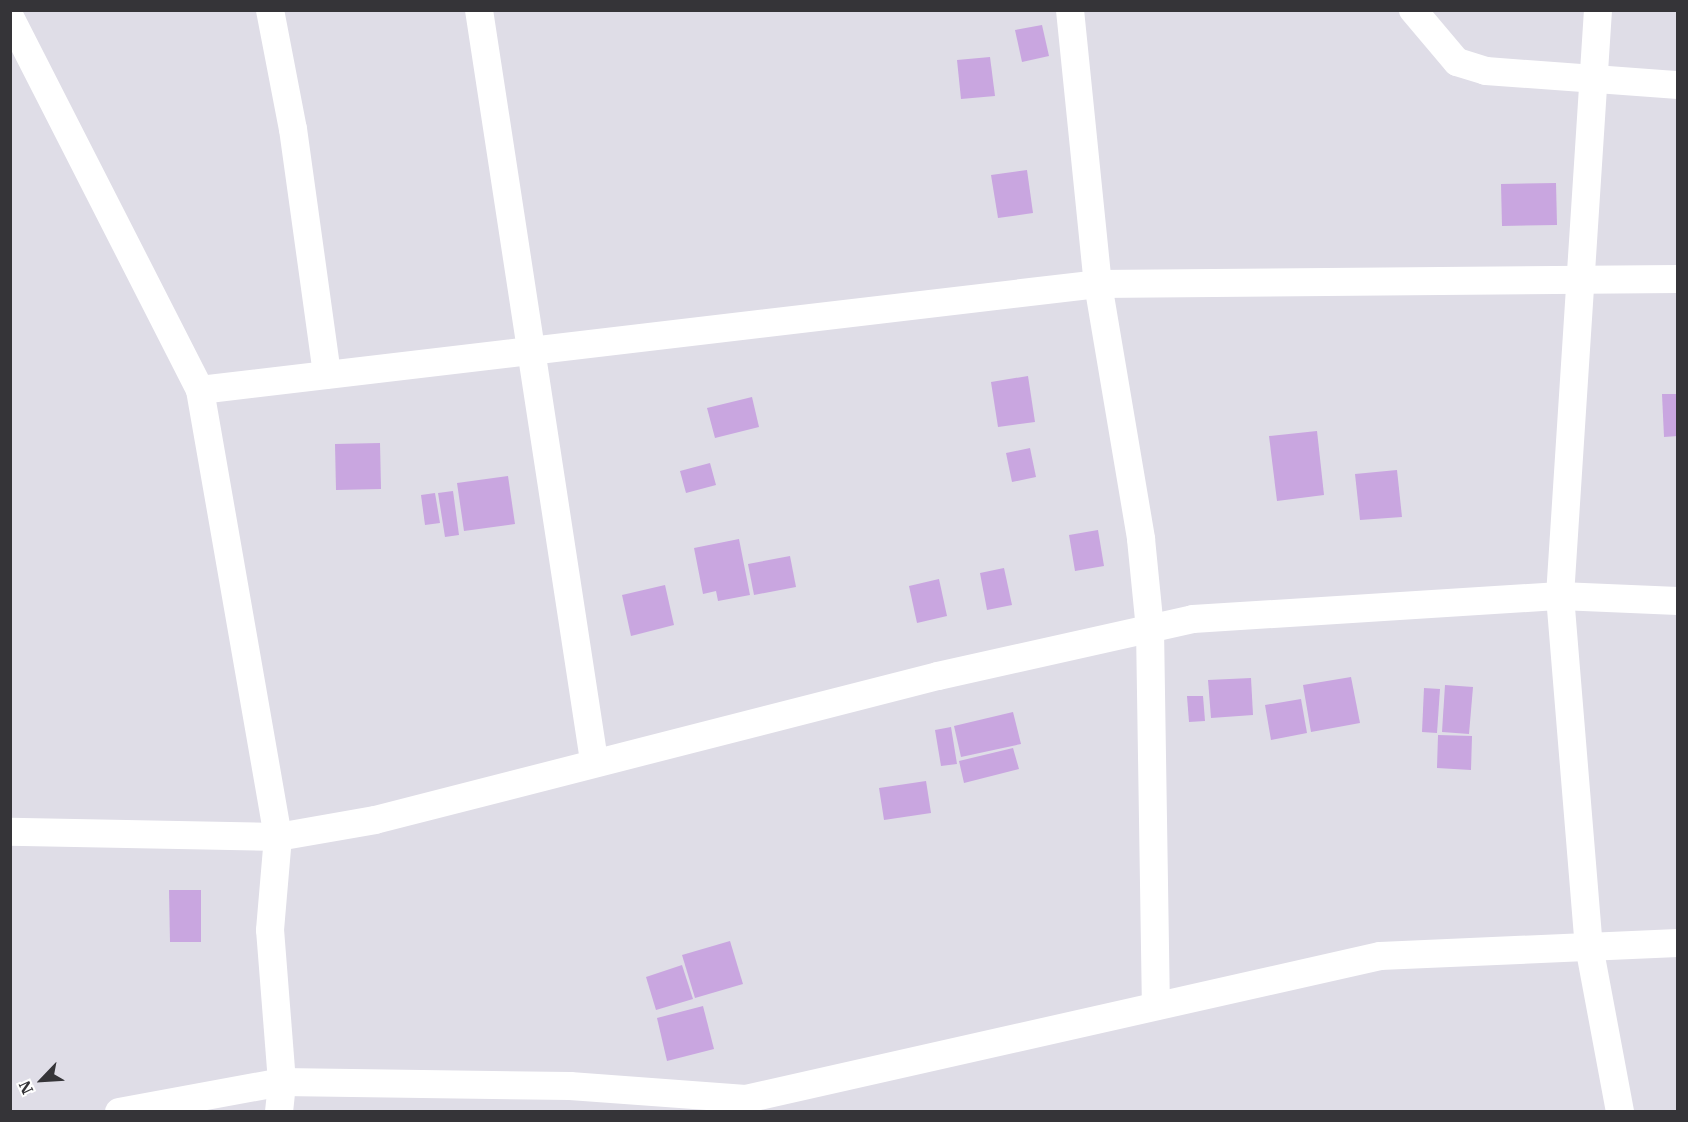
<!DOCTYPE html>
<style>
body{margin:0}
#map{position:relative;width:1688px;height:1122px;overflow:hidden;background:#dfdde7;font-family:"IBM Plex Serif",serif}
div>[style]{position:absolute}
.building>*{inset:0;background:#c9a6e0}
.minor>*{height:28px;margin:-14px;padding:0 14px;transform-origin:14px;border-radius:14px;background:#fff}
span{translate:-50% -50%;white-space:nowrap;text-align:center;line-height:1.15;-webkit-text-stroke:5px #fff;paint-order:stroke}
.frame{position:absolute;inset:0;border:12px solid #353438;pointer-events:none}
.north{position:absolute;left:12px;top:1050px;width:60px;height:60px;-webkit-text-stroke:4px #fff;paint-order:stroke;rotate:245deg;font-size:16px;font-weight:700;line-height:24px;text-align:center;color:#353438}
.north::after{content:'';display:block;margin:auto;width:21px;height:27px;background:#353438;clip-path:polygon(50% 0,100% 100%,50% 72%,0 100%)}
</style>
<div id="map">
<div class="building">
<i style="clip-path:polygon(1042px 25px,1049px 56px,1022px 62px,1015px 30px)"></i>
<i style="clip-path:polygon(990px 57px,995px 96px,961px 99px,957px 60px)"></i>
<i style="clip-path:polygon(1027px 170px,1033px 213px,998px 218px,991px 175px)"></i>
<i style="clip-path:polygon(1556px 183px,1557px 225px,1502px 226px,1501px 184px)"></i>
<i style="clip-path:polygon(1028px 376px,1035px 422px,998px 427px,991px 382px)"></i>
<i style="clip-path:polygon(1662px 394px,1678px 394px,1678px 436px,1664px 437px)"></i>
<i style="clip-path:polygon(752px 397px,759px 427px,715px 438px,707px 408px)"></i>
<i style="clip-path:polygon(1317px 431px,1324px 495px,1277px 501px,1269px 436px)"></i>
<i style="clip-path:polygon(380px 443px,381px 489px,336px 490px,335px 444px)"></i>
<i style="clip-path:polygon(1030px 448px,1036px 477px,1012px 482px,1006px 453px)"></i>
<i style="clip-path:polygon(710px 463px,716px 485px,686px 493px,680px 471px)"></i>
<i style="clip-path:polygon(1397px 470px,1402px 517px,1360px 520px,1355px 474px)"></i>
<i style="clip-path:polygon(508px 476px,515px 524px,464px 531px,457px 483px)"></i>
<i style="clip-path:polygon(453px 491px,459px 535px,445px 537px,438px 493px)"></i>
<i style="clip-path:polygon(435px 493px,440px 523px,425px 525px,421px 495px)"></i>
<i style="clip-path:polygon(1098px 530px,1104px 566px,1075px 571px,1069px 535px)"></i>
<i style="clip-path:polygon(739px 539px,750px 595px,718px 601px,716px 591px,703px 594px,694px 548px)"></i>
<i style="clip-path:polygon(790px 556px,796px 587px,754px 595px,748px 564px)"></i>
<i style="clip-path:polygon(1004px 568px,1012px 605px,987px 610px,980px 573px)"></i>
<i style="clip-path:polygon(939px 579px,947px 616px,917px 623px,909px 586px)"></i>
<i style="clip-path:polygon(665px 585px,674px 625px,631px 636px,622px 595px)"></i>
<i style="clip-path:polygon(1351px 677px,1360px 723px,1311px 732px,1303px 685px)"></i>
<i style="clip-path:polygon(1251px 678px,1253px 715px,1211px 718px,1208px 680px)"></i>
<i style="clip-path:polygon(1445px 685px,1473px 687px,1469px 734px,1442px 732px)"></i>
<i style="clip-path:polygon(1424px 688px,1440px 689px,1437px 733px,1422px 732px)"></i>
<i style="clip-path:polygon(1187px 696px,1203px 696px,1205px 721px,1189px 722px)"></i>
<i style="clip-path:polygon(1301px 699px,1307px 733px,1271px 740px,1265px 705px)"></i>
<i style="clip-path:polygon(1013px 712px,1021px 744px,961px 757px,954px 726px)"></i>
<i style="clip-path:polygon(951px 727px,957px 764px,941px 766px,935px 730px)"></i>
<i style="clip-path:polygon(1438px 735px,1472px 736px,1471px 770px,1437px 768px)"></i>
<i style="clip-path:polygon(1013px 748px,1019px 769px,964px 783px,959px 761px)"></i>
<i style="clip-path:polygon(926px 781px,931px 813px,884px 820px,879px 788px)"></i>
<i style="clip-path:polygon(169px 890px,201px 890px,201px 942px,170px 942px)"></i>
<i style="clip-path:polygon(730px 941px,743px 984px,695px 998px,682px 955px)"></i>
<i style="clip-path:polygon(682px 965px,693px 999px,656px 1010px,646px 977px)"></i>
<i style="clip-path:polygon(703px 1006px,714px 1049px,667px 1061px,657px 1018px)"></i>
</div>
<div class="minor">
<i style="left:270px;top:10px;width:121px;rotate:79.1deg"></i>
<i style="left:293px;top:129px;width:248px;rotate:82.1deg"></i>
<i style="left:479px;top:10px;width:760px;rotate:81.29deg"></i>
<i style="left:1070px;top:10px;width:275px;rotate:84.2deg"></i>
<i style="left:1098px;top:284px;width:259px;rotate:80.4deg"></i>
<i style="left:1141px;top:539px;width:90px;rotate:84.3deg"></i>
<i style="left:1150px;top:629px;width:377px;rotate:89.1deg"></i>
<i style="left:1413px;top:10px;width:68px;rotate:49.8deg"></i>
<i style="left:1457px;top:62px;width:30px;rotate:17deg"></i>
<i style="left:1486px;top:71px;width:193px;rotate:4.2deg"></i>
<i style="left:1598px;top:10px;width:587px;rotate:93.71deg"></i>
<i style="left:1560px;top:596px;width:351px;rotate:85.3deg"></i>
<i style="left:1589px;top:946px;width:169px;rotate:79.4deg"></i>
<i style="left:10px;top:17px;width:419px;rotate:63deg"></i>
<i style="left:200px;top:390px;width:454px;rotate:80.1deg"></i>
<i style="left:278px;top:837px;width:268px;rotate:-178.9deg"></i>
<i style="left:200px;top:390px;width:904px;rotate:-6.73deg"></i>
<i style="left:1098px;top:284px;width:580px;rotate:-0.49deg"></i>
<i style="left:119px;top:1112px;width:166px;rotate:-10.4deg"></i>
<i style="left:282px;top:1082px;width:288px;rotate:0.8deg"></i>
<i style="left:570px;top:1086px;width:176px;rotate:4.2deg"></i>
<i style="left:746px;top:1099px;width:650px;rotate:-12.71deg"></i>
<i style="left:1380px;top:956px;width:298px;rotate:-2.5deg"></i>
<i style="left:279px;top:1112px;width:30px;rotate:-84deg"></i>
<i style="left:282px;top:1082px;width:152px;rotate:-94.5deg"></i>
<i style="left:270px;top:930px;width:93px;rotate:-85.1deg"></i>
<i style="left:278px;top:837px;width:98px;rotate:-9.9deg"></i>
<i style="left:375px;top:820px;width:581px;rotate:-14.35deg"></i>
<i style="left:938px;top:676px;width:261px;rotate:-12.6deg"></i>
<i style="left:1193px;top:619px;width:368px;rotate:-3.6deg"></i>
<i style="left:1560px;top:596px;width:118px;rotate:2.4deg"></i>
</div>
<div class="frame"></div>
<div class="north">N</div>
</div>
